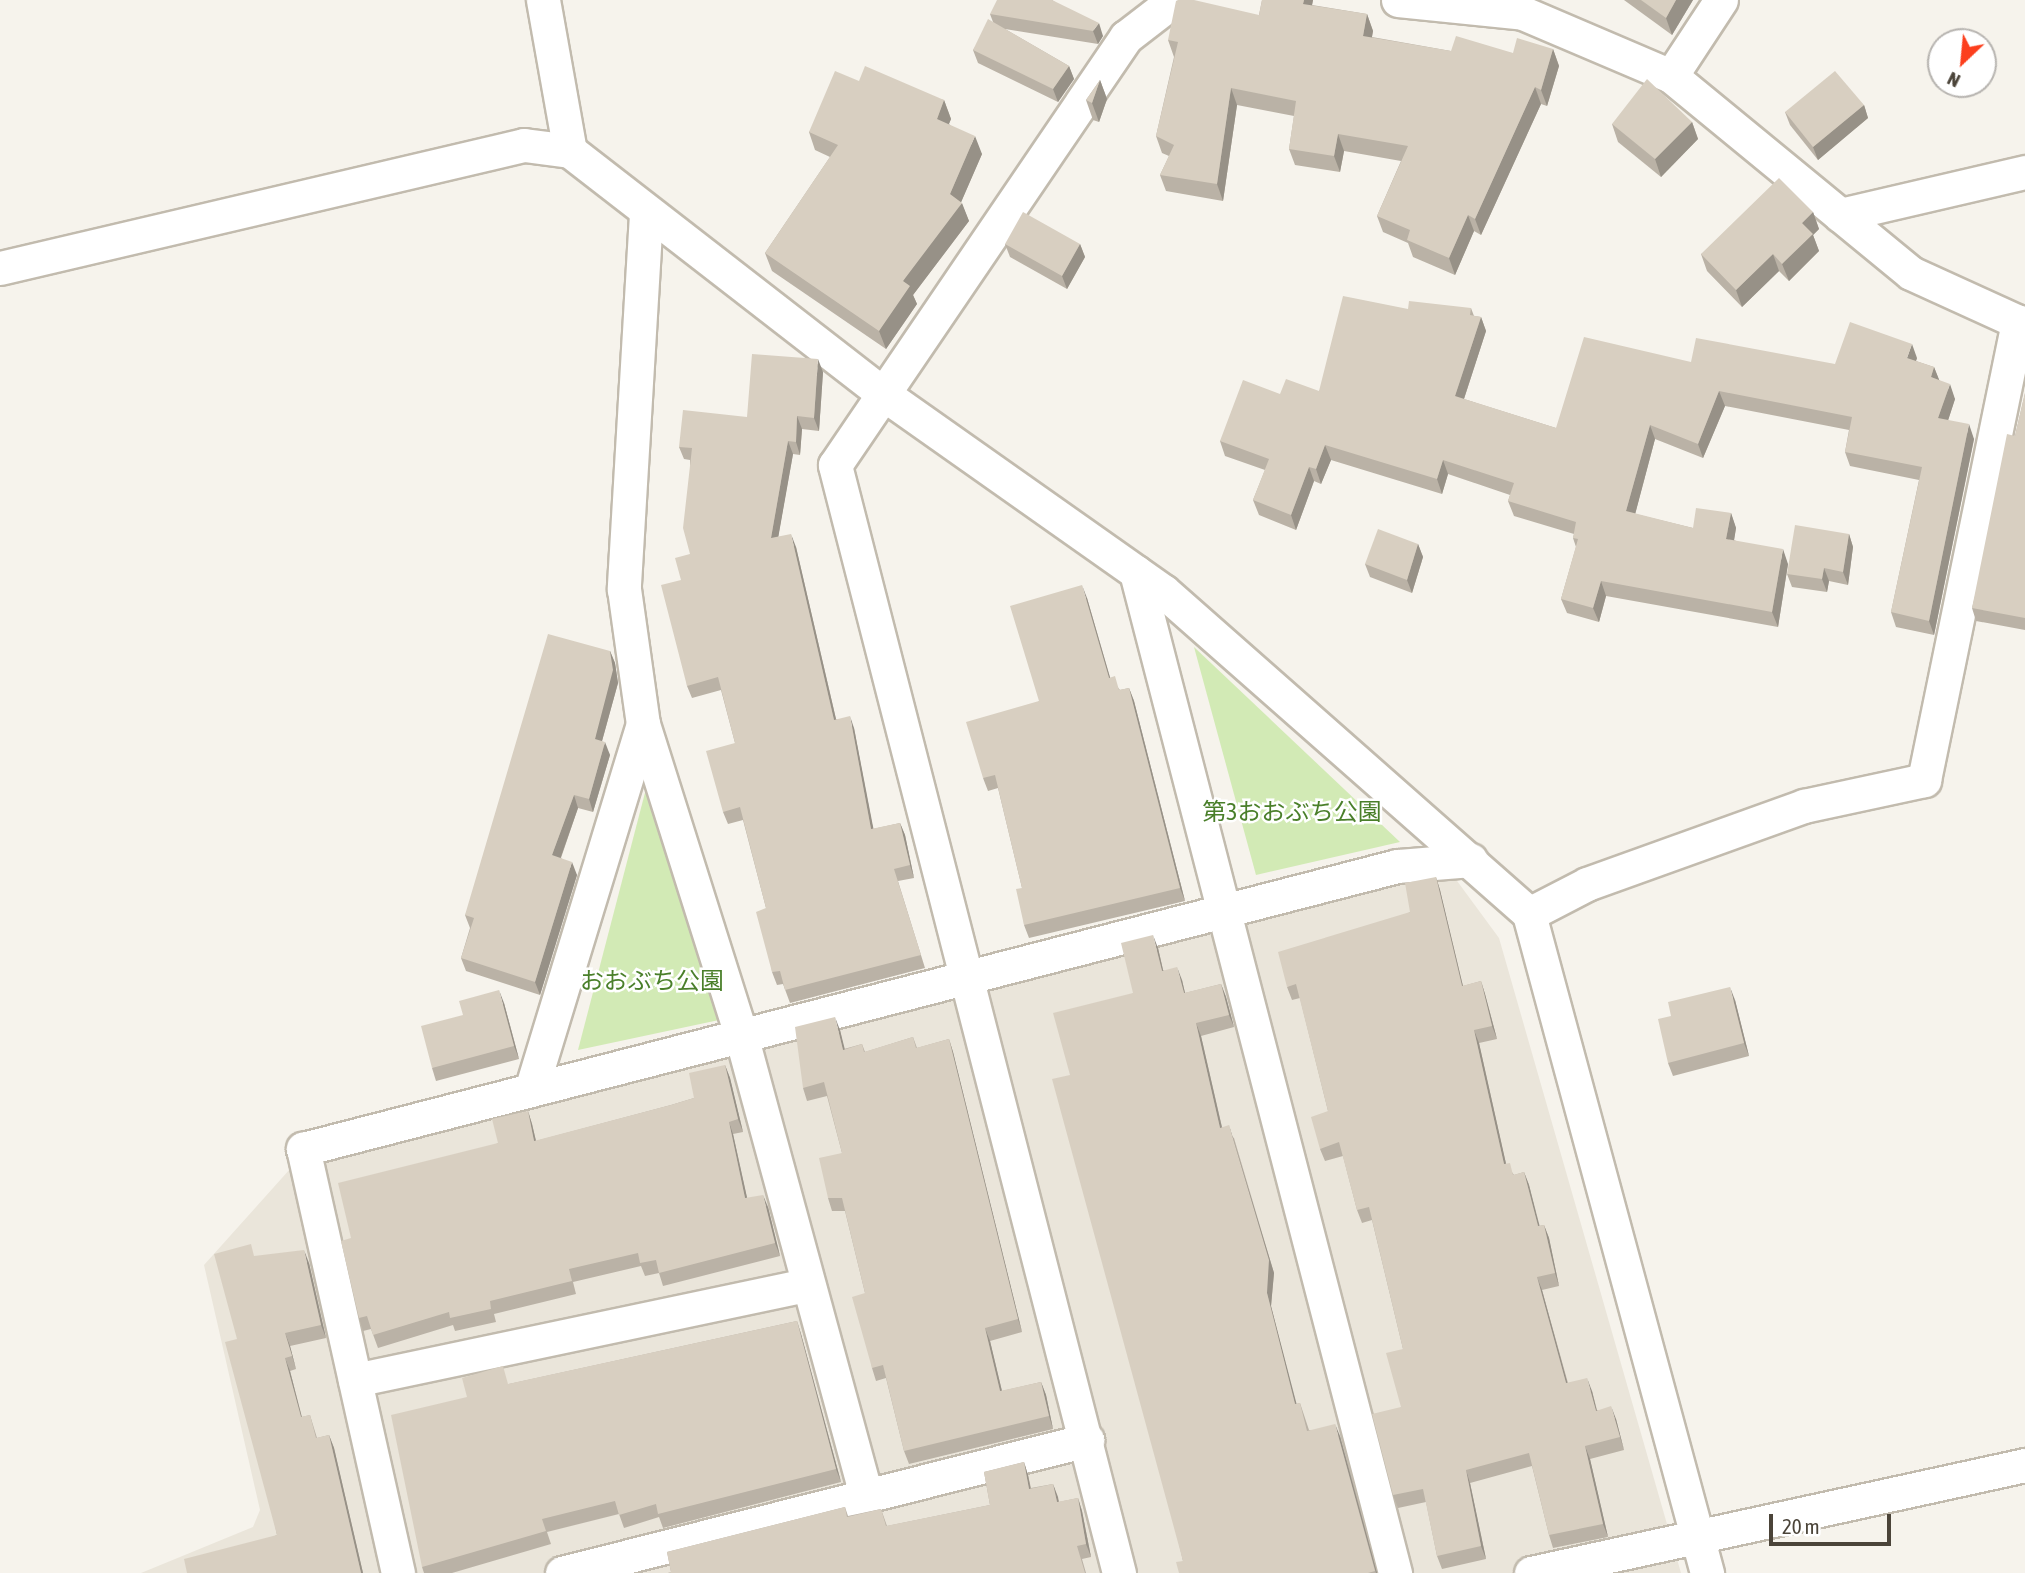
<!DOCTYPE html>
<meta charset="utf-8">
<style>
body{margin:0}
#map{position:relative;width:2025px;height:1573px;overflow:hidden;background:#f6f3ec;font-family:"Asap Condensed","Noto Sans JP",sans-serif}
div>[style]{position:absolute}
.residential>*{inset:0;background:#eae5da}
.green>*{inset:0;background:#d2eab5}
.roads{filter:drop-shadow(2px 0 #c2bbae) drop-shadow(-2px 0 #c2bbae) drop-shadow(0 2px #c2bbae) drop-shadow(0 -2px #c2bbae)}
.street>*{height:33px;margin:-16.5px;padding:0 16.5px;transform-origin:16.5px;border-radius:16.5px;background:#fff}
.wall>*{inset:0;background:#bab2a6}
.shaded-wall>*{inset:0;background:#979187}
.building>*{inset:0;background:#d8cfc1}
span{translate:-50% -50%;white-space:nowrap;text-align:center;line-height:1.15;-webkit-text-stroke:5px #fff;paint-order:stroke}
.park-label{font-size:24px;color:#4a7f2a}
.north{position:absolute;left:1927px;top:28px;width:70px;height:70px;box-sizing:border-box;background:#fff;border:2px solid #b7b4b0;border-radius:50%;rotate:206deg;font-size:19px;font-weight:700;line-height:28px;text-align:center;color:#4b4439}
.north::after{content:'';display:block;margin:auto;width:24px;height:32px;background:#fc3f1d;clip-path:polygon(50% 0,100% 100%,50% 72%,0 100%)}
.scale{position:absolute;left:1769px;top:1514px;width:122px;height:32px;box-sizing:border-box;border:4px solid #4b4439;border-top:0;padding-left:9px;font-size:21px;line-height:24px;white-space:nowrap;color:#4b4439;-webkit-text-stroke:5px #fff;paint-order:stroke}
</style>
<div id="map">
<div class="residential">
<i style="clip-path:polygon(1449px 870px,1499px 938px,1681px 1573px,141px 1573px,253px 1527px,260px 1510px,204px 1265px,290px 1169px)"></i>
</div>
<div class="green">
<i style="clip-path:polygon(1194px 647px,1400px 842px,1256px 875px)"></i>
<i style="clip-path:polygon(647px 785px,719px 1020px,578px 1050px)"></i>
</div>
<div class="roads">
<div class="street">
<i style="left:543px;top:0;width:153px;rotate:79.9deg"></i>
<i style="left:570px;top:151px;width:398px;rotate:37.8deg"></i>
<i style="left:885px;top:395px;width:340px;rotate:35.2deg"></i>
<i style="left:1163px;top:591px;width:488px;rotate:41.4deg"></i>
<i style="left:1529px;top:914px;width:683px;rotate:74.88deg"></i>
<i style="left:1398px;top:0;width:126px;rotate:5.9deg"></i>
<i style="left:1523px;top:13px;width:161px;rotate:23.1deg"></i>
<i style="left:1671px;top:76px;width:310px;rotate:39.4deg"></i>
<i style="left:1911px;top:273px;width:125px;rotate:24.5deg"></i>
<i style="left:1671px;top:76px;width:91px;rotate:-56.7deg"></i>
<i style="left:646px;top:214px;width:376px;rotate:93.4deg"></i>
<i style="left:624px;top:589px;width:136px;rotate:82deg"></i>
<i style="left:643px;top:724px;width:326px;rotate:72.5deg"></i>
<i style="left:741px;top:1035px;width:478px;rotate:74.8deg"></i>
<i style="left:1840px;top:215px;width:190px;rotate:-13.1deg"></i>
<i style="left:0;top:268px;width:538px;rotate:-13.21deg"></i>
<i style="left:524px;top:145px;width:46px;rotate:7.4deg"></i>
<i style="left:1136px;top:572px;width:1034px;rotate:75.49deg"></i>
<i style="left:1529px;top:914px;width:65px;rotate:-27.3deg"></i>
<i style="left:1587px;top:884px;width:231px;rotate:-19.8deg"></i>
<i style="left:1804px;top:806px;width:123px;rotate:-12.2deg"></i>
<i style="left:1924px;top:780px;width:468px;rotate:-78.4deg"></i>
<i style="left:531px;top:1090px;width:383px;rotate:-73deg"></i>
<i style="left:355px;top:1380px;width:462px;rotate:-11.9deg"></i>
<i style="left:398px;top:1573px;width:435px;rotate:-102.6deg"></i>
<i style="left:303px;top:1149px;width:1130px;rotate:-14.5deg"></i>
<i style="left:1397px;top:866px;width:74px;rotate:-4.6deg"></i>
<i style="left:562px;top:1573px;width:542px;rotate:-14.22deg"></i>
<i style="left:1119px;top:1573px;width:1144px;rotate:-104.38deg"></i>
<i style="left:835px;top:465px;width:518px;rotate:-55.79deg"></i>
<i style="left:1126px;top:37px;width:61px;rotate:-37.6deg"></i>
<i style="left:1531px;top:1573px;width:506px;rotate:-12.33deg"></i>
</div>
</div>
<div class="wall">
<i style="clip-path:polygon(1052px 0,1103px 36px,1098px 44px,1005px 29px,1069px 66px,1074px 79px,1058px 102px,978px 63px,973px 50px,993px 22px,990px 14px)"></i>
<i style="clip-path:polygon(1262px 0,1313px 0,1312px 5px,1367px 14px,1373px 31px,1372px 37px,1451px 51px,1513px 53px,1553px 49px,1559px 66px,1547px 106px,1541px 104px,1481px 235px,1474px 231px,1455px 275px,1413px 257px,1408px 243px,1383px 232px,1377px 216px,1401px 161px,1344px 151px,1340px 172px,1295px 165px,1289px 149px,1294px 116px,1237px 105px,1223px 201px,1166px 191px,1160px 175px,1169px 156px,1162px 153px,1156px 136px,1174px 57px,1168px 40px,1259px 15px)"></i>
<i style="clip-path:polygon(1624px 0,1693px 0,1672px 35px)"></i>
<i style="clip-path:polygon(1100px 80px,1107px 99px,1099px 122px,1093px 120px,1086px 100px)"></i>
<i style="clip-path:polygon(859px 81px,944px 100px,951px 119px,949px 124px,982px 154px,961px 202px,969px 221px,913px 295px,917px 304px,886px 349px,772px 271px,765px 253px,830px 157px,815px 150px,809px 132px)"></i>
<i style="clip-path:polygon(1864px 105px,1868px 118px,1818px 160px,1790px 125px,1785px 112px)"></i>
<i style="clip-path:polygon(1692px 122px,1698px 139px,1661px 177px,1618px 142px,1612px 124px)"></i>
<i style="clip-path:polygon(1813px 212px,1819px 229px,1813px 235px,1819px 251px,1789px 281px,1779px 271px,1742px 307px,1707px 271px,1701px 254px)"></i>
<i style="clip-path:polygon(1005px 244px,1080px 244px,1085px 257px,1067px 289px,1010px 257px)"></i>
<i style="clip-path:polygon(1471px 308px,1474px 316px,1481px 317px,1486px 331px,1464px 399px,1556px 428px,1691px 362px,1835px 364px,1917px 358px,1916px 361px,1934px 367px,1939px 380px,1955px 399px,1948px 420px,1974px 439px,1934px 635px,1896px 627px,1891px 612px,1919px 480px,1850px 466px,1845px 452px,1849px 430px,1725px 406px,1703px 458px,1655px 439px,1635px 514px,1693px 528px,1731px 513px,1736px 528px,1734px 540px,1788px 564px,1778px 627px,1606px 596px,1599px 622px,1567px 613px,1561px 599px,1576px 547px,1573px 538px,1574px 534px,1514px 516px,1508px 501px,1510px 495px,1448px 474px,1442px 494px,1331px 460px,1321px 484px,1314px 481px,1296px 530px,1259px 515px,1253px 500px,1265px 470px,1225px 456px,1220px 441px,1280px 394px,1319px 391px,1408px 309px)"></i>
<i style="clip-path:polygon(823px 372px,819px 431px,802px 429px,800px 455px,793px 454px,778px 537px,796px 547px,836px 719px,854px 728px,873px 829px,900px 823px,905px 835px,914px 878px,898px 881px,925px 968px,790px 1003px,783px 984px,777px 985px,772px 972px,766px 908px,743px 820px,728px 824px,723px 812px,735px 743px,721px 690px,692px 698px,687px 686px,681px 580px,690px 554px,690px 460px,684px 459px,679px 447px,747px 417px)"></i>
<i style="clip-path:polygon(2025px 393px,2025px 630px,1976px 621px,1972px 608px,2015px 436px)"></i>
<i style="clip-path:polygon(1849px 534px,1853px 547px,1848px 585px,1829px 581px,1827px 592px,1792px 587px,1787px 574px)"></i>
<i style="clip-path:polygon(1418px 544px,1423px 557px,1412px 593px,1370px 577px,1365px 564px)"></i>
<i style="clip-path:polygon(1087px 598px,1110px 678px,1120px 690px,1129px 688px,1134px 701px,1185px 901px,1029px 938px,1024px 925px,1022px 888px,998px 788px,988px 791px,983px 778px,1039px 701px)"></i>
<i style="clip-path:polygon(610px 651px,615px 663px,618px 683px,602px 741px,610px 755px,593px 812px,578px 808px,561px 858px,577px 875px,540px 995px,466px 971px,461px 958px,470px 928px,465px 915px)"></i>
<i style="clip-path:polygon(1436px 877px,1440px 890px,1463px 986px,1481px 981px,1485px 994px,1497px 1039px,1479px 1043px,1506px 1164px,1514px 1175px,1524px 1172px,1529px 1185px,1539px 1226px,1544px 1225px,1549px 1238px,1559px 1286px,1542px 1290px,1568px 1383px,1592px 1391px,1597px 1410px,1616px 1419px,1624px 1450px,1590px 1459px,1608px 1537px,1553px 1548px,1549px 1535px,1532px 1466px,1470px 1483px,1486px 1559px,1442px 1569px,1437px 1556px,1426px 1502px,1398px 1508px,1393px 1495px,1401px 1407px,1403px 1349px,1372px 1220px,1362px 1223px,1357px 1210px,1343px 1156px,1325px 1161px,1320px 1149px,1328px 1111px,1300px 998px,1292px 1000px,1287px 987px,1410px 912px)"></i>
<i style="clip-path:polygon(1158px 948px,1163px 970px,1182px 980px,1185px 993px,1221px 984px,1226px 997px,1234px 1027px,1201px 1036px,1222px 1127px,1234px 1138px,1274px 1273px,1271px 1306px,1296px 1404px,1300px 1403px,1309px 1430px,1340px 1436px,1377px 1573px,1179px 1573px,1183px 1561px,1070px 1075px,1133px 993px)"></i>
<i style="clip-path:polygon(1735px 1000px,1749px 1056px,1673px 1076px,1668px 1063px,1671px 1016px)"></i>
<i style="clip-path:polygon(504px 1003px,519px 1059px,436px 1081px,432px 1068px)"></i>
<i style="clip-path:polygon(840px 1030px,844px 1049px,862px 1044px,865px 1052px,913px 1037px,917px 1048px,949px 1039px,953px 1052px,1022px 1332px,990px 1341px,1002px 1391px,1041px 1382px,1046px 1395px,1053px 1429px,909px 1464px,904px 1451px,886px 1378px,876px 1381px,872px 1368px,865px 1293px,845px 1211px,832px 1211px,828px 1198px,842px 1153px,827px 1096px,807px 1101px,803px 1088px)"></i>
<i style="clip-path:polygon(725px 1065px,730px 1078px,743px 1132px,733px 1134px,747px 1198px,768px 1207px,780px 1256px,663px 1286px,659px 1273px,645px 1276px,641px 1266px,573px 1282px,576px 1294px,494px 1314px,496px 1322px,455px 1331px,453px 1325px,378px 1348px,371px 1329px,363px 1331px,359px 1318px,351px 1238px,498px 1143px,528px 1111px,532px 1124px,536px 1141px,671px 1105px,694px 1098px)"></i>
<i style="clip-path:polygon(255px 1256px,309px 1263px,326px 1338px,290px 1346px,296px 1369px,290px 1371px,302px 1417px,310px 1415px,317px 1438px,329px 1435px,334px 1448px,363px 1573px,187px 1573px,277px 1535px,237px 1339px)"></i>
<i style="clip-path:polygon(797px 1321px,801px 1334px,841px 1482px,663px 1528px,659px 1517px,624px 1528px,619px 1514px,547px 1532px,551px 1544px,452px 1573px,424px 1573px,422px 1567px,467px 1397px,509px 1384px)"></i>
<i style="clip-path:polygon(1024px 1462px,1028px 1475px,1031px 1488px,1053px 1484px,1059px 1502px,1078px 1498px,1082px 1511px,1091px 1557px,1082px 1559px,1086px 1573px,668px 1573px,671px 1572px,667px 1552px,845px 1507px,848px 1516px,881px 1509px,887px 1526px,990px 1505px,984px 1472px)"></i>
</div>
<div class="shaded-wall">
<i style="clip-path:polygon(1304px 0,1313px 0,1309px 21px,1303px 4px)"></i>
<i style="clip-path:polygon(1676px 0,1693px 0,1672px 35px,1666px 18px)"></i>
<i style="clip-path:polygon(1367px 14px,1373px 31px,1369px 53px,1363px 36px)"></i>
<i style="clip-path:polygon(1099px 23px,1103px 36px,1098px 44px,1093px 31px)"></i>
<i style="clip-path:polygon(1553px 49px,1559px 66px,1547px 106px,1541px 90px)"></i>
<i style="clip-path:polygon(1069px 66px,1074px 79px,1058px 102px,1053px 89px)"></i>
<i style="clip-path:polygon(1100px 80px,1107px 99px,1099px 122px,1092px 103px)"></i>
<i style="clip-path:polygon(1535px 87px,1541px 104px,1481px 235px,1475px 219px)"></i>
<i style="clip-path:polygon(1231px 88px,1237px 105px,1223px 201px,1217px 184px)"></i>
<i style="clip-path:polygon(944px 100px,951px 119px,943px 137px,937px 119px)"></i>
<i style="clip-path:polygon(1864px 105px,1868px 118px,1818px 160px,1813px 147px)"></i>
<i style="clip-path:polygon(1692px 122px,1698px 139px,1661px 177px,1655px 159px)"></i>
<i style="clip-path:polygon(1338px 134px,1344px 151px,1340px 172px,1334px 156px)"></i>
<i style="clip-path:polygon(975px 136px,982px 154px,959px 207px,962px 203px,969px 221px,913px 295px,917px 304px,886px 349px,879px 331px,903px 281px,950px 194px)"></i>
<i style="clip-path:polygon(1813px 212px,1819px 229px,1813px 235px,1819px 251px,1789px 281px,1782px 264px,1802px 223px)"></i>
<i style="clip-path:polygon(1468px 215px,1474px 231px,1455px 275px,1449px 258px)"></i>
<i style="clip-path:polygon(1080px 244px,1085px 257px,1067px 289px,1062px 276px)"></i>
<i style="clip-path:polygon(1773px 254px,1779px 271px,1742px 307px,1736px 290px)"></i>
<i style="clip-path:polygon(1481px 317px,1486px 331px,1460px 411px,1455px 396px)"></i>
<i style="clip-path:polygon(1912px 344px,1917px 358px,1912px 372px,1907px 358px)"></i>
<i style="clip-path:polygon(818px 359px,823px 372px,819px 431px,814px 418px)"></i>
<i style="clip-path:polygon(1934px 367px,1940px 382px,1931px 377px)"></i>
<i style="clip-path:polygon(1950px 384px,1955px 399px,1944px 433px,1938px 418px)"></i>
<i style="clip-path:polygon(1719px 391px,1725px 406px,1703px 458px,1698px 444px)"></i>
<i style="clip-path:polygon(797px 416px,802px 429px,800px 455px,796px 442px)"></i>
<i style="clip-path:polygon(1969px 424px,1974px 439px,1934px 635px,1929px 621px)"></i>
<i style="clip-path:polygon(1650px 425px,1655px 439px,1632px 526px,1626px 511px)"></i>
<i style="clip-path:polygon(788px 441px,793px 454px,776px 550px,771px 538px)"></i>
<i style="clip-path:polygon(1325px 445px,1331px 460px,1321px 484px,1316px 469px)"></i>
<i style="clip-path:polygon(1443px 460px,1448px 474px,1442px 494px,1437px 479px)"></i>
<i style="clip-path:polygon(1309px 467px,1314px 481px,1296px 530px,1291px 515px)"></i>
<i style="clip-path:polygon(1731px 513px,1736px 528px,1732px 553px,1726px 539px)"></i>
<i style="clip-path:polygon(791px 534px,796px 547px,839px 732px,834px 720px)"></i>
<i style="clip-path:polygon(1849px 534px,1853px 547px,1848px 585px,1843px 572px)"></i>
<i style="clip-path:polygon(1418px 544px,1423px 557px,1412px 593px,1407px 580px)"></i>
<i style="clip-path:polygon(1783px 549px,1788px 564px,1778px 627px,1772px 612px)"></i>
<i style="clip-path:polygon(1824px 568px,1829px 581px,1827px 592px,1822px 579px)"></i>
<i style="clip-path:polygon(1601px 581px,1606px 596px,1599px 622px,1593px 608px)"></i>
<i style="clip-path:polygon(1082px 585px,1087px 598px,1114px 691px,1109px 678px)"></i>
<i style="clip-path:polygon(610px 651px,615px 663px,618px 683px,599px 752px,595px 739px)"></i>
<i style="clip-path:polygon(1129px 688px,1134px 701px,1185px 901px,1180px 888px)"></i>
<i style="clip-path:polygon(850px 716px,854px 728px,876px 842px,871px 829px)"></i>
<i style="clip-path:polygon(605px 742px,610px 755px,593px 812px,589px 799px)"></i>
<i style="clip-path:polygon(574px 795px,578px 808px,557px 868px,552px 855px)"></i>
<i style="clip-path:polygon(900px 823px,905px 835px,914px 878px,910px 865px)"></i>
<i style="clip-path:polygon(572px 862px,577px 875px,540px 995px,535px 982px)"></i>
<i style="clip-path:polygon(1436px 877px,1440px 890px,1466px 999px,1462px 986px)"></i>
<i style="clip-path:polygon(1153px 935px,1158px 948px,1166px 983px,1162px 971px)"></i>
<i style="clip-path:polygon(1177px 967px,1182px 980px,1188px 1006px,1184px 993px)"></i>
<i style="clip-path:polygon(1481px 981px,1485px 994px,1497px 1039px,1492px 1026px)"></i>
<i style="clip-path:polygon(1221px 984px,1226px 997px,1234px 1027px,1229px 1015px)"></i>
<i style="clip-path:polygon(1730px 987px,1735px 1000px,1749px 1056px,1744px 1043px)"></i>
<i style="clip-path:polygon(499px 990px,504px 1003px,519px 1059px,514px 1046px)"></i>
<i style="clip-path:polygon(835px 1017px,840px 1030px,848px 1062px,843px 1050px)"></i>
<i style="clip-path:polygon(1196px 1023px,1201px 1036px,1225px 1141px,1220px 1128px)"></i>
<i style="clip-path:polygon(1474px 1030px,1479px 1043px,1509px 1177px,1504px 1164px)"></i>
<i style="clip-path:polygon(949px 1039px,953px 1052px,1022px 1332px,1018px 1319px)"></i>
<i style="clip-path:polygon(725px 1065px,730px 1078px,743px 1132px,738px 1119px)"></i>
<i style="clip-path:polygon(528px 1111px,532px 1124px,539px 1154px,534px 1141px)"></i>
<i style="clip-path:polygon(729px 1122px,733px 1134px,750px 1211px,745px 1198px)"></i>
<i style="clip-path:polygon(1229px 1125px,1274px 1273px,1271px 1306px,1300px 1417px,1295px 1404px,1267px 1293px)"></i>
<i style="clip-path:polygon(1524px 1172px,1529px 1185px,1543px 1239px,1538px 1226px)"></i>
<i style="clip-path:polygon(763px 1195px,768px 1207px,780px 1256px,775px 1243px)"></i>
<i style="clip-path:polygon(1544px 1225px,1549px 1238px,1559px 1286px,1555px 1273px)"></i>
<i style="clip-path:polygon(304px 1250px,309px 1263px,326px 1338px,321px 1325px)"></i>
<i style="clip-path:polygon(1537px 1277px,1542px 1290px,1571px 1396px,1566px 1383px)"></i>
<i style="clip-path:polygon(797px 1321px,801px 1334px,841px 1482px,836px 1469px)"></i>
<i style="clip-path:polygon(985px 1328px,990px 1341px,1005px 1404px,1000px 1391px)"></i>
<i style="clip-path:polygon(285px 1333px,290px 1346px,296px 1369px,292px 1356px)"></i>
<i style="clip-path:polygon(285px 1358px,290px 1371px,305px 1430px,301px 1417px)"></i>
<i style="clip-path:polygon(1587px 1378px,1592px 1391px,1600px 1424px,1596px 1411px)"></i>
<i style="clip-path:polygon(1041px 1382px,1046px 1395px,1053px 1429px,1049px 1416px)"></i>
<i style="clip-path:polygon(1611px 1406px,1616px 1419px,1624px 1450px,1620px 1437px)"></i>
<i style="clip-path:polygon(1335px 1424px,1340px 1436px,1377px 1573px,1376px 1573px)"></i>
<i style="clip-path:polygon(329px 1435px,334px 1448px,363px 1573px,361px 1573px)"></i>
<i style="clip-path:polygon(1585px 1446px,1590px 1459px,1608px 1537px,1603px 1524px)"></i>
<i style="clip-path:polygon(1024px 1462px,1028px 1475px,1033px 1502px,1029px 1489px)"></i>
<i style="clip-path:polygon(1466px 1470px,1470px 1483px,1486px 1559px,1481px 1546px)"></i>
<i style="clip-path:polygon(1053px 1484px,1058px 1497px,1061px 1515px,1057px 1502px)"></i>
<i style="clip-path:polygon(1078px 1498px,1082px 1511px,1091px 1557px,1086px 1544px)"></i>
</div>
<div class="building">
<i style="clip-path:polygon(997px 0,1052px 0,1099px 23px,1093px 31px,990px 14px)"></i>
<i style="clip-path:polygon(1178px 0,1194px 0,1259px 15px,1262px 0,1304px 0,1303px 4px,1367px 14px,1363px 36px,1451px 51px,1456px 36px,1513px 53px,1517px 38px,1553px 49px,1541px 90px,1535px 87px,1475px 219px,1468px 215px,1449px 258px,1407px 240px,1410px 230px,1377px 216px,1408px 146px,1338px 134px,1334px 156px,1289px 149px,1296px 101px,1231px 88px,1217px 184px,1160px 175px,1174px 145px,1156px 136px,1178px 42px,1168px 40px,1176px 1px)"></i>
<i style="clip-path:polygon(1641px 0,1676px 0,1666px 18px)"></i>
<i style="clip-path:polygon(988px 19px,1069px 66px,1053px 89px,973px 50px)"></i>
<i style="clip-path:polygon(865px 66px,944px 100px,937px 119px,975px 136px,950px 194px,962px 203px,903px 281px,910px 286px,879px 331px,765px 253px,838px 145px,809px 132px,835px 71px,859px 81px)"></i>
<i style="clip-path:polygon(1835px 71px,1864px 105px,1813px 147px,1785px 112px)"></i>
<i style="clip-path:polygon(1647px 79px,1692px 122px,1655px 159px,1612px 124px)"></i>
<i style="clip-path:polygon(1100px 80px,1092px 103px,1086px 100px)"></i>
<i style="clip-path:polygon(1779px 178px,1813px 212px,1802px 223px,1813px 234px,1782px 264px,1773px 254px,1736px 290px,1701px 254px)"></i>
<i style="clip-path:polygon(1023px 212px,1080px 244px,1062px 276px,1005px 244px)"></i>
<i style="clip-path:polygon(1343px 296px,1408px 309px,1409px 301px,1471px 308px,1470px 315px,1481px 317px,1455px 396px,1556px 428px,1584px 337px,1691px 362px,1696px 338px,1835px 364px,1850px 322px,1912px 344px,1907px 358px,1934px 367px,1931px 377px,1950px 384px,1938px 418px,1969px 424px,1929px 621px,1891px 612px,1922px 467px,1845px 452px,1852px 417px,1719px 391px,1698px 444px,1650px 425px,1626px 511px,1693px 528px,1696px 508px,1731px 513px,1726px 539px,1783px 549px,1772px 612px,1601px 581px,1593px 608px,1561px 599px,1578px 539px,1573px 538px,1576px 522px,1508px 501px,1514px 483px,1443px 460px,1437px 479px,1325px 445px,1316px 469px,1309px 467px,1291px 515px,1253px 500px,1269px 459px,1220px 441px,1243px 380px,1280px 394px,1286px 379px,1319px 391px)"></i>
<i style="clip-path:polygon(752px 354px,818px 359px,814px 418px,797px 416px,796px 442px,788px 441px,771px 538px,791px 534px,834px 720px,850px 716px,871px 829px,900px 823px,910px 865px,894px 869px,921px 955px,785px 990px,780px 971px,772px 972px,756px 912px,766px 908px,740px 807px,723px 812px,706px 751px,735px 743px,718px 677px,687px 686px,661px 585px,681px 580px,675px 558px,690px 554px,683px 528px,692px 448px,679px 447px,683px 410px,747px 417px)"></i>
<i style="clip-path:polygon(2025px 393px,2025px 618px,1972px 608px,2007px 434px,2015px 436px)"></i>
<i style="clip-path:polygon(1795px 525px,1849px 534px,1843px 572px,1824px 568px,1822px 579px,1787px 574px)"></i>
<i style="clip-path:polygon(1378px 529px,1418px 544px,1407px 580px,1365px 564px)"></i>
<i style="clip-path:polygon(1082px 585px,1109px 678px,1115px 676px,1119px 690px,1129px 688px,1180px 888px,1024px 925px,1016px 889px,1022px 888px,995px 775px,983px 778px,966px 722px,1039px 701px,1010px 606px)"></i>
<i style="clip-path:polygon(548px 634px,610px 651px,613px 670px,595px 739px,605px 742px,589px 799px,574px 795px,552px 855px,572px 862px,535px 982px,461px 958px,474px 918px,465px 915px)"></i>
<i style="clip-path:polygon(1436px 877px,1462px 986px,1481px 981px,1492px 1026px,1474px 1030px,1504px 1164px,1510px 1163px,1513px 1175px,1524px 1172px,1538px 1226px,1544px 1225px,1555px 1273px,1537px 1277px,1566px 1383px,1587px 1378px,1596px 1411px,1611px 1406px,1620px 1437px,1585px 1446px,1603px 1524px,1549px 1535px,1529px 1453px,1466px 1470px,1481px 1546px,1437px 1556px,1423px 1489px,1393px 1495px,1372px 1414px,1401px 1407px,1386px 1353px,1403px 1349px,1369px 1207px,1357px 1210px,1339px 1142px,1320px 1149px,1311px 1117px,1328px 1111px,1296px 984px,1287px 987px,1278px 952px,1410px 912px,1405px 883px)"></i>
<i style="clip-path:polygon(1153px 935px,1162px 971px,1177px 967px,1184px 993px,1221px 984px,1229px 1015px,1196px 1023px,1220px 1128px,1229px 1125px,1269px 1260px,1267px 1293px,1295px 1404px,1300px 1403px,1307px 1431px,1335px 1424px,1375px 1571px,1368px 1573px,1179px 1573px,1176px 1562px,1183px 1561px,1052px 1079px,1070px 1075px,1053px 1013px,1133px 993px,1121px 943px)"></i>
<i style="clip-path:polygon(1730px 987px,1744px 1043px,1668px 1063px,1658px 1019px,1671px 1016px,1668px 1002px)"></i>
<i style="clip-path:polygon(499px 990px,514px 1046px,432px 1068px,421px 1026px,463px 1015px,459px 1001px)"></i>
<i style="clip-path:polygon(835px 1017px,843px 1050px,862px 1044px,864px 1052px,913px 1037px,916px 1048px,949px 1039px,1018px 1319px,985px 1328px,1000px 1391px,1041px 1382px,1049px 1416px,904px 1451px,883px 1365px,872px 1368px,852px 1297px,865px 1293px,842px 1198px,828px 1198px,819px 1158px,842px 1153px,824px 1082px,803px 1088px,795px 1027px)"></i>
<i style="clip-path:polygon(725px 1065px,738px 1119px,729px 1122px,745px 1198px,763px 1195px,775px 1243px,659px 1273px,656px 1260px,640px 1263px,638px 1253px,569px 1269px,572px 1281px,490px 1301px,491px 1309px,450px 1318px,449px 1312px,373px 1335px,367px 1316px,359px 1318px,341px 1241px,351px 1238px,338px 1183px,498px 1143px,492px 1119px,528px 1111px,534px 1141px,671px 1105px,694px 1098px,689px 1073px)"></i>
<i style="clip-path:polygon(251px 1244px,254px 1256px,304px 1250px,321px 1325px,285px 1333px,292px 1356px,285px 1358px,301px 1417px,310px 1415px,316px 1438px,329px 1435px,361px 1573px,187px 1573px,184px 1559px,277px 1535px,225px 1342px,237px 1339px,214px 1254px)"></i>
<i style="clip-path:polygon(797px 1321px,836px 1469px,658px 1514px,656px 1504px,619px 1515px,615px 1501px,542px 1519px,546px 1531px,422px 1567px,391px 1415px,467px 1397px,462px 1378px,503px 1366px,508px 1384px)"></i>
<i style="clip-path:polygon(1024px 1462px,1029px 1489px,1053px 1484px,1057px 1502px,1078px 1498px,1086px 1544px,1077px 1546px,1085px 1573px,668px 1573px,671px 1572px,667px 1552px,845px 1507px,847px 1517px,881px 1509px,886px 1526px,990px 1505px,984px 1472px)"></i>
</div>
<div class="park-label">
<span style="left:1292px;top:812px">第3おおぶち公園</span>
<span style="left:652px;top:981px">おおぶち公園</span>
</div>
<div class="north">N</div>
<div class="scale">20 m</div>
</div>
